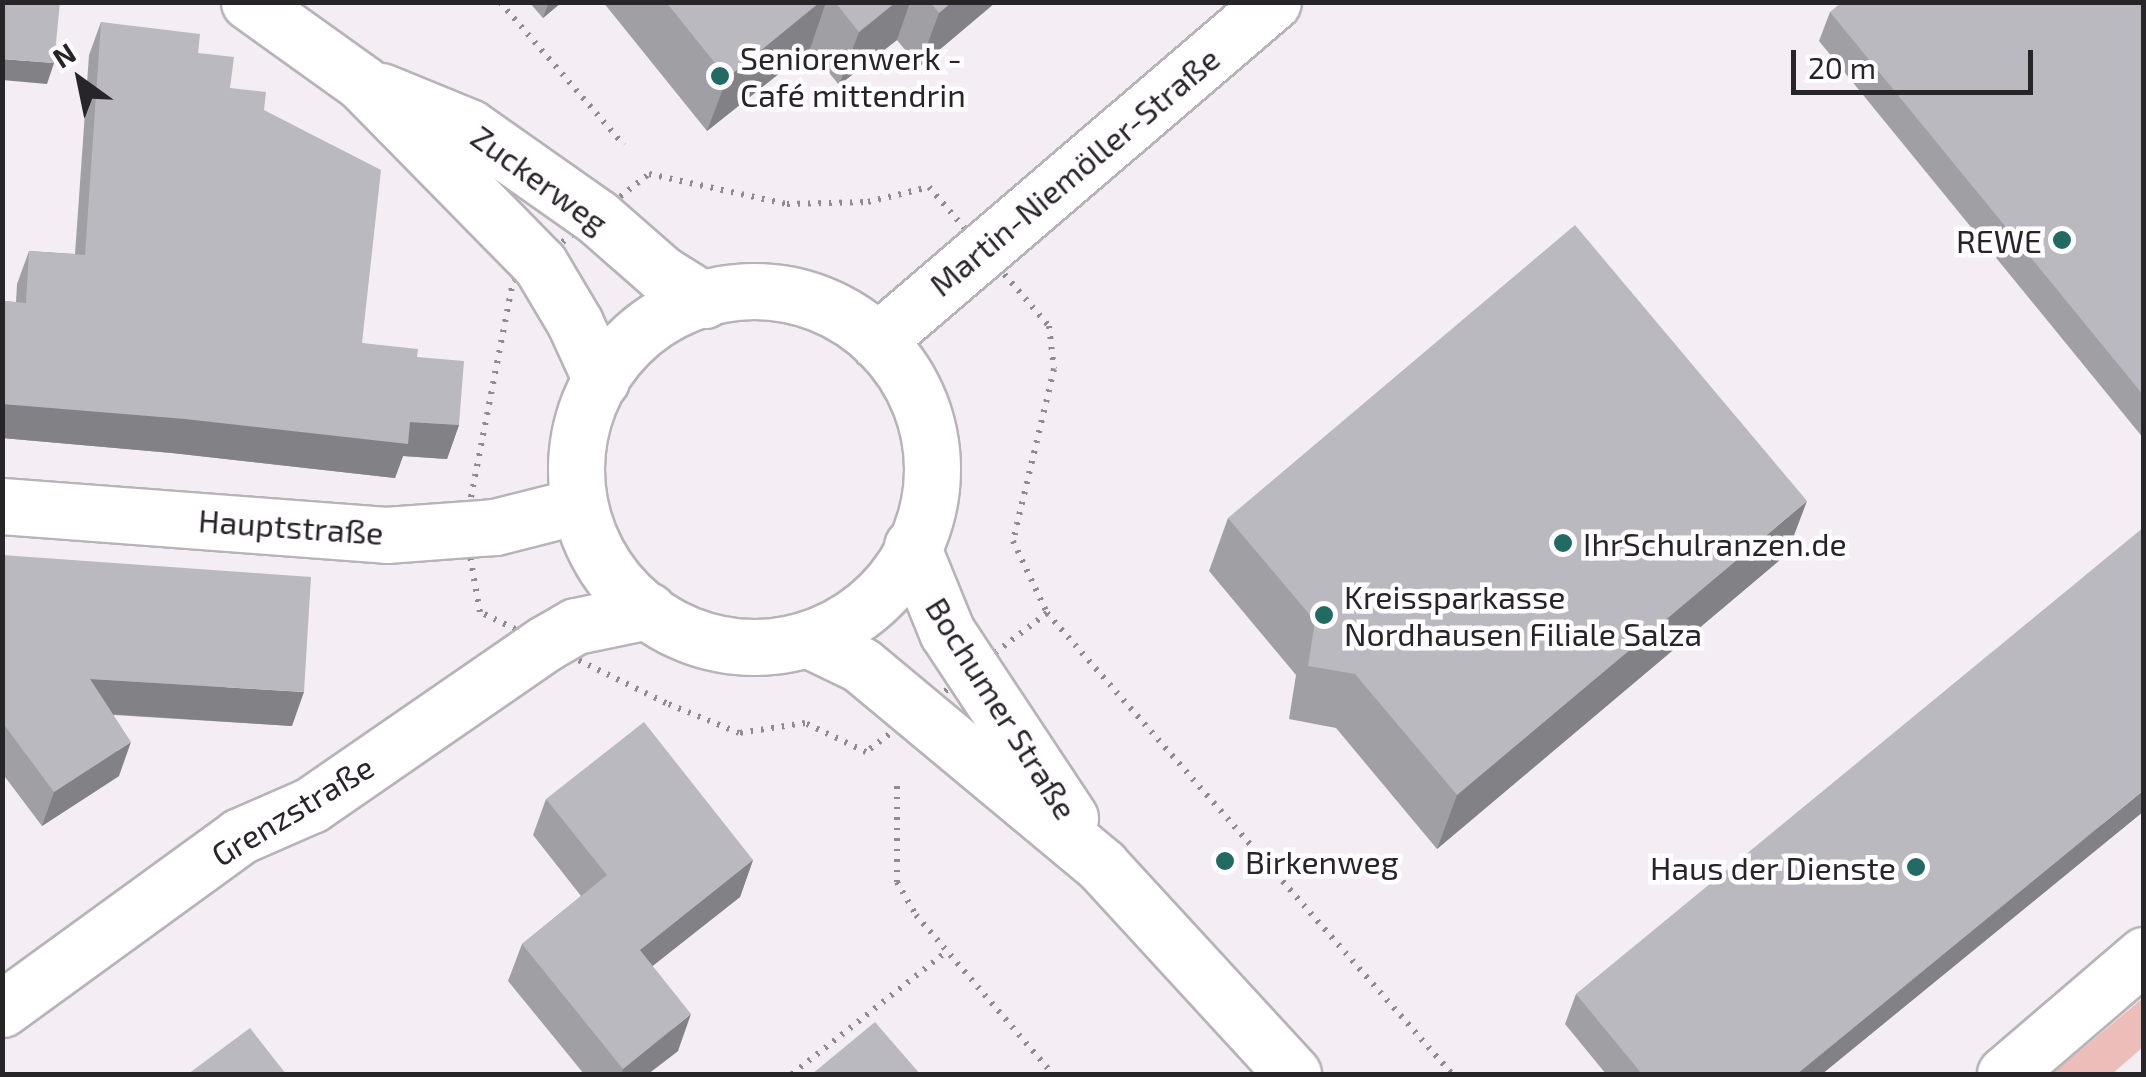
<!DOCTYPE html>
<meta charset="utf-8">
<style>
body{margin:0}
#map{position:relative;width:2146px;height:1077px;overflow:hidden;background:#f4eef4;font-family:"Exo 2",sans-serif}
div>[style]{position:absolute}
.green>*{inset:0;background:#ecbdb9}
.path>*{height:6px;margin-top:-3px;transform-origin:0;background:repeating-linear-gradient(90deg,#8f8b8f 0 2.5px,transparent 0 10.5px)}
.roads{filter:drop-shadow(2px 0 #b8b3b8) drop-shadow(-2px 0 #b8b3b8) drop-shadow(0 2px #b8b3b8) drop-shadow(0 -2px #b8b3b8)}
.minor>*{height:55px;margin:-27.5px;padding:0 27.5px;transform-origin:27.5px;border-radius:27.5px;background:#fff}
.minor>.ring{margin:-27.5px;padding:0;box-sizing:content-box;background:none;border:55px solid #fff;border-radius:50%}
.wall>*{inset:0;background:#a09fa4}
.shaded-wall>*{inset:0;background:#828286}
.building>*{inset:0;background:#bab9bf}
.dots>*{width:28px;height:28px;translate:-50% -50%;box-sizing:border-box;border:5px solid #fffdff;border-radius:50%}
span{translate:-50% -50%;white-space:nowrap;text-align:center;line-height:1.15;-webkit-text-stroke:9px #fffdff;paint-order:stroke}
.poi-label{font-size:32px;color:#272527}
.left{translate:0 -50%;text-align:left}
.right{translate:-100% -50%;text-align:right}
.street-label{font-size:32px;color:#272527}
.frame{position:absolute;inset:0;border:5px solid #272527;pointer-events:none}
.north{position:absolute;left:30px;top:30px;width:100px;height:100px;-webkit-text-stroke:8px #fffdff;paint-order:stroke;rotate:327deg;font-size:28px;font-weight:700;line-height:40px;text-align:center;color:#272527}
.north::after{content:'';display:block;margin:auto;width:35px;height:45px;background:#272527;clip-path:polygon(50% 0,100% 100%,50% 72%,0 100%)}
.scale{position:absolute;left:1791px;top:50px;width:242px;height:45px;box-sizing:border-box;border:5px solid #272527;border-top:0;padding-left:12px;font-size:30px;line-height:35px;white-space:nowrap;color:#272527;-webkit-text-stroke:8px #fffdff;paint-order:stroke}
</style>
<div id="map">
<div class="green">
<i style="clip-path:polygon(2143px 998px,2143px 1047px,2112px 1074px,2052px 1074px)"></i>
</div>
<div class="path">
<i style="left:500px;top:2px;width:189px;rotate:49.1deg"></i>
<i style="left:649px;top:174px;width:141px;rotate:12.3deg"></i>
<i style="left:787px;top:204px;width:81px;rotate:-1.4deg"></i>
<i style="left:868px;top:202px;width:63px;rotate:-13.8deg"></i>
<i style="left:929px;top:187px;width:184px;rotate:49.2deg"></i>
<i style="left:1049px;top:326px;width:43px;rotate:83.4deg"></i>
<i style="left:1054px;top:369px;width:177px;rotate:103.4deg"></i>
<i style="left:1013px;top:541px;width:80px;rotate:64.7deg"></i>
<i style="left:1047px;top:613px;width:228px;rotate:142.5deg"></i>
<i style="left:866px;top:752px;width:68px;rotate:-154.6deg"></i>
<i style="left:805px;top:723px;width:67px;rotate:171.4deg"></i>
<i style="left:739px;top:733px;width:79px;rotate:-157.7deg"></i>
<i style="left:666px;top:703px;width:207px;rotate:-153.9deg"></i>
<i style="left:480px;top:612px;width:85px;rotate:-100.1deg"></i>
<i style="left:465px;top:528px;width:252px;rotate:-79deg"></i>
<i style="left:513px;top:281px;width:173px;rotate:-38.2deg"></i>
<i style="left:1047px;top:613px;width:614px;rotate:48.7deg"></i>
<i style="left:897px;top:786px;width:96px;rotate:90deg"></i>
<i style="left:897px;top:882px;width:38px;rotate:60deg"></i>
<i style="left:916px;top:915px;width:210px;rotate:49.3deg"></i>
<i style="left:792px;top:1074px;width:198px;rotate:-38.4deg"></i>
</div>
<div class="roads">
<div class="minor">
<i style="left:249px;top:2px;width:139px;rotate:35.6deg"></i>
<i style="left:362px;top:83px;width:254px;rotate:45.5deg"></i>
<i style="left:540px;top:264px;width:69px;rotate:59.3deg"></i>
<i style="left:575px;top:323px;width:63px;rotate:65.5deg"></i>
<i style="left:381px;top:91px;width:95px;rotate:22.2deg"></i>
<i style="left:469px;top:127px;width:156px;rotate:35.1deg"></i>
<i style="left:597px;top:217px;width:85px;rotate:41.2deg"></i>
<i style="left:661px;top:273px;width:51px;rotate:32.1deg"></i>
<i class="ring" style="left:576px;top:291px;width:301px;height:301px"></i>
<i style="left:877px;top:341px;width:521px;rotate:-40.57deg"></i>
<i style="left:2px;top:506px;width:385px;rotate:4.3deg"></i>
<i style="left:386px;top:535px;width:109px;rotate:-4.2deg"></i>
<i style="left:495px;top:527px;width:86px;rotate:-14.2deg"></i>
<i style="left:912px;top:546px;width:93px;rotate:67.9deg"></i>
<i style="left:947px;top:632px;width:223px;rotate:56.5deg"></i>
<i style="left:807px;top:639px;width:60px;rotate:25.7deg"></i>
<i style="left:861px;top:665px;width:314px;rotate:39.8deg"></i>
<i style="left:1102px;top:866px;width:282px;rotate:47.4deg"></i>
<i style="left:2px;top:1009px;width:294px;rotate:-36deg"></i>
<i style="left:240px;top:836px;width:77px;rotate:-23.6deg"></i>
<i style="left:311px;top:805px;width:285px;rotate:-34.6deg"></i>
<i style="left:546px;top:643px;width:34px;rotate:-30deg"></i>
<i style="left:576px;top:626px;width:74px;rotate:-11.8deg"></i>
<i style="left:2005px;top:1074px;width:183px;rotate:-40.6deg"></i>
</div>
</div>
<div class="wall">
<i style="clip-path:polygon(529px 2px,562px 2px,543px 18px)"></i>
<i style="clip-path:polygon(603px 2px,996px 2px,919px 67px,897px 40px,839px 85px,810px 49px,707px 131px)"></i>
<i style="clip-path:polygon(2144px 2px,2144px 439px,1819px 41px,1830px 12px)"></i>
<i style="clip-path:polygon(101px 22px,198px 53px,230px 88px,264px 110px,362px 343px,417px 357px,459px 425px,447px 459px,403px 456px,395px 478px,172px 453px,2px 438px,2px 301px,16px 302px,17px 284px,29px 251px,75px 254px,89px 55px)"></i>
<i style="clip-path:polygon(1228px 518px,1787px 554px,1437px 849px,1336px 728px,1289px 719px,1296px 675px,1209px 571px)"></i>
<i style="clip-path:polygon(2px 555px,292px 726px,114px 715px,119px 776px,42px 826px,2px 773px)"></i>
<i style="clip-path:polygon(546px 799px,753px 860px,740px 897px,652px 966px,678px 1051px,648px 1074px,584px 1074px,508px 981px,522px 944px,581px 896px,533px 835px)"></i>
<i style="clip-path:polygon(2144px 811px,1822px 1074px,1606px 1074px,1565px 1024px,1576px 994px)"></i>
</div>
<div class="shaded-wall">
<i style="clip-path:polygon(549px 2px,562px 2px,543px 18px)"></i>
<i style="clip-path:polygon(820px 2px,826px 2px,810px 49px,707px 131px,727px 78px)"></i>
<i style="clip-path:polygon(896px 2px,910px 2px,897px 40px,839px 85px,859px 32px)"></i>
<i style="clip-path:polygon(952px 2px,996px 2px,919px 67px,939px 13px)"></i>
<i style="clip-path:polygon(2px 59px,54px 63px,47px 84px,2px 80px)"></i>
<i style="clip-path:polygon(2px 404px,410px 422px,459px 425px,447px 459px,403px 456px,395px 478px,172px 453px,2px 438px)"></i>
<i style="clip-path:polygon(1807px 501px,1787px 554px,1437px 849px,1457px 795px)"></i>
<i style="clip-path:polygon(90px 679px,304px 692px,292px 726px,78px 712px)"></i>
<i style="clip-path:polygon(131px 742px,119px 776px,42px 826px,54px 792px)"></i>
<i style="clip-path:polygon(2144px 790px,2144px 811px,1822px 1074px,1797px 1074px)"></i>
<i style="clip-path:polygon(753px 860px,740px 897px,626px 987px,640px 950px)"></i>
<i style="clip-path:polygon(691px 1014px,678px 1051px,648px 1074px,621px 1074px,623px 1069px)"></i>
</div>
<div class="building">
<i style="clip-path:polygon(2px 2px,60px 2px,54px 63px,2px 59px)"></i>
<i style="clip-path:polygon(666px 2px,820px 2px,727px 78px)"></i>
<i style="clip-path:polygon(835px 2px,896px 2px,859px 32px)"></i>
<i style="clip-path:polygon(930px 2px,952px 2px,939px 13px)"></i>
<i style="clip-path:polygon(1842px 2px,2144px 2px,2144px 396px,1830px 12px)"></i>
<i style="clip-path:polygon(101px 22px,200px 34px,198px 53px,234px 57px,230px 88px,266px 92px,264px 110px,381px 170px,362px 343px,418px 349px,417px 357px,464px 361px,459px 425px,410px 422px,408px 444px,185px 419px,2px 404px,2px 301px,26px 303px,29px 251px,85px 255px)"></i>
<i style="clip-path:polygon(1575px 225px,1807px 501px,1457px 795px,1355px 674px,1308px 666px,1315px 621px,1228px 518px)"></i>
<i style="clip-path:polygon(2144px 527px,2144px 790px,1797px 1074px,1642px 1074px,1576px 994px)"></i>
<i style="clip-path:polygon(2px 555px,311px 577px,304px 692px,90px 679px,131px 742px,54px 792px,2px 722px)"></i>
<i style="clip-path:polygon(644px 722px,753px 860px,640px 950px,691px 1014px,623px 1069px,522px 944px,607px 875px,546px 799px)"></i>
<i style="clip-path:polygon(875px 1022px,920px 1074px,812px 1074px)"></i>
<i style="clip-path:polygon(250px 1028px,286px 1074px,188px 1074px)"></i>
</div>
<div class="dots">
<i style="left:720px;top:76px;background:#226b63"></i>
<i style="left:2062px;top:240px;background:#226b63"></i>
<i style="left:1563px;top:543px;background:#226b63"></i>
<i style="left:1324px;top:615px;background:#226b63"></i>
<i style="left:1225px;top:861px;background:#226b63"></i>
<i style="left:1916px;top:867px;background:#226b63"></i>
</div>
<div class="poi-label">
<span class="left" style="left:740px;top:76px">Seniorenwerk -<br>Café mittendrin</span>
<span class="right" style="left:2042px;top:240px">REWE</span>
<span class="left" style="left:1583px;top:543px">IhrSchulranzen.de</span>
<span class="left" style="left:1344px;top:615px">Kreissparkasse<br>Nordhausen Filiale Salza</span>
<span class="left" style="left:1245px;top:861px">Birkenweg</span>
<span class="right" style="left:1896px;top:867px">Haus der Dienste</span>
</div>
<div class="street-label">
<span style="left:1074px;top:171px;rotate:-40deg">Martin-Niemöller-Straße</span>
<span style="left:540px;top:179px;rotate:36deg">Zuckerweg</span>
<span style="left:291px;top:526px;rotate:4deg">Hauptstraße</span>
<span style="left:1002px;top:708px;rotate:58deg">Bochumer Straße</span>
<span style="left:292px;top:810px;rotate:-31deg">Grenzstraße</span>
</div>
<div class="frame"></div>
<div class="north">N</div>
<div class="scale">20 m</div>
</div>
